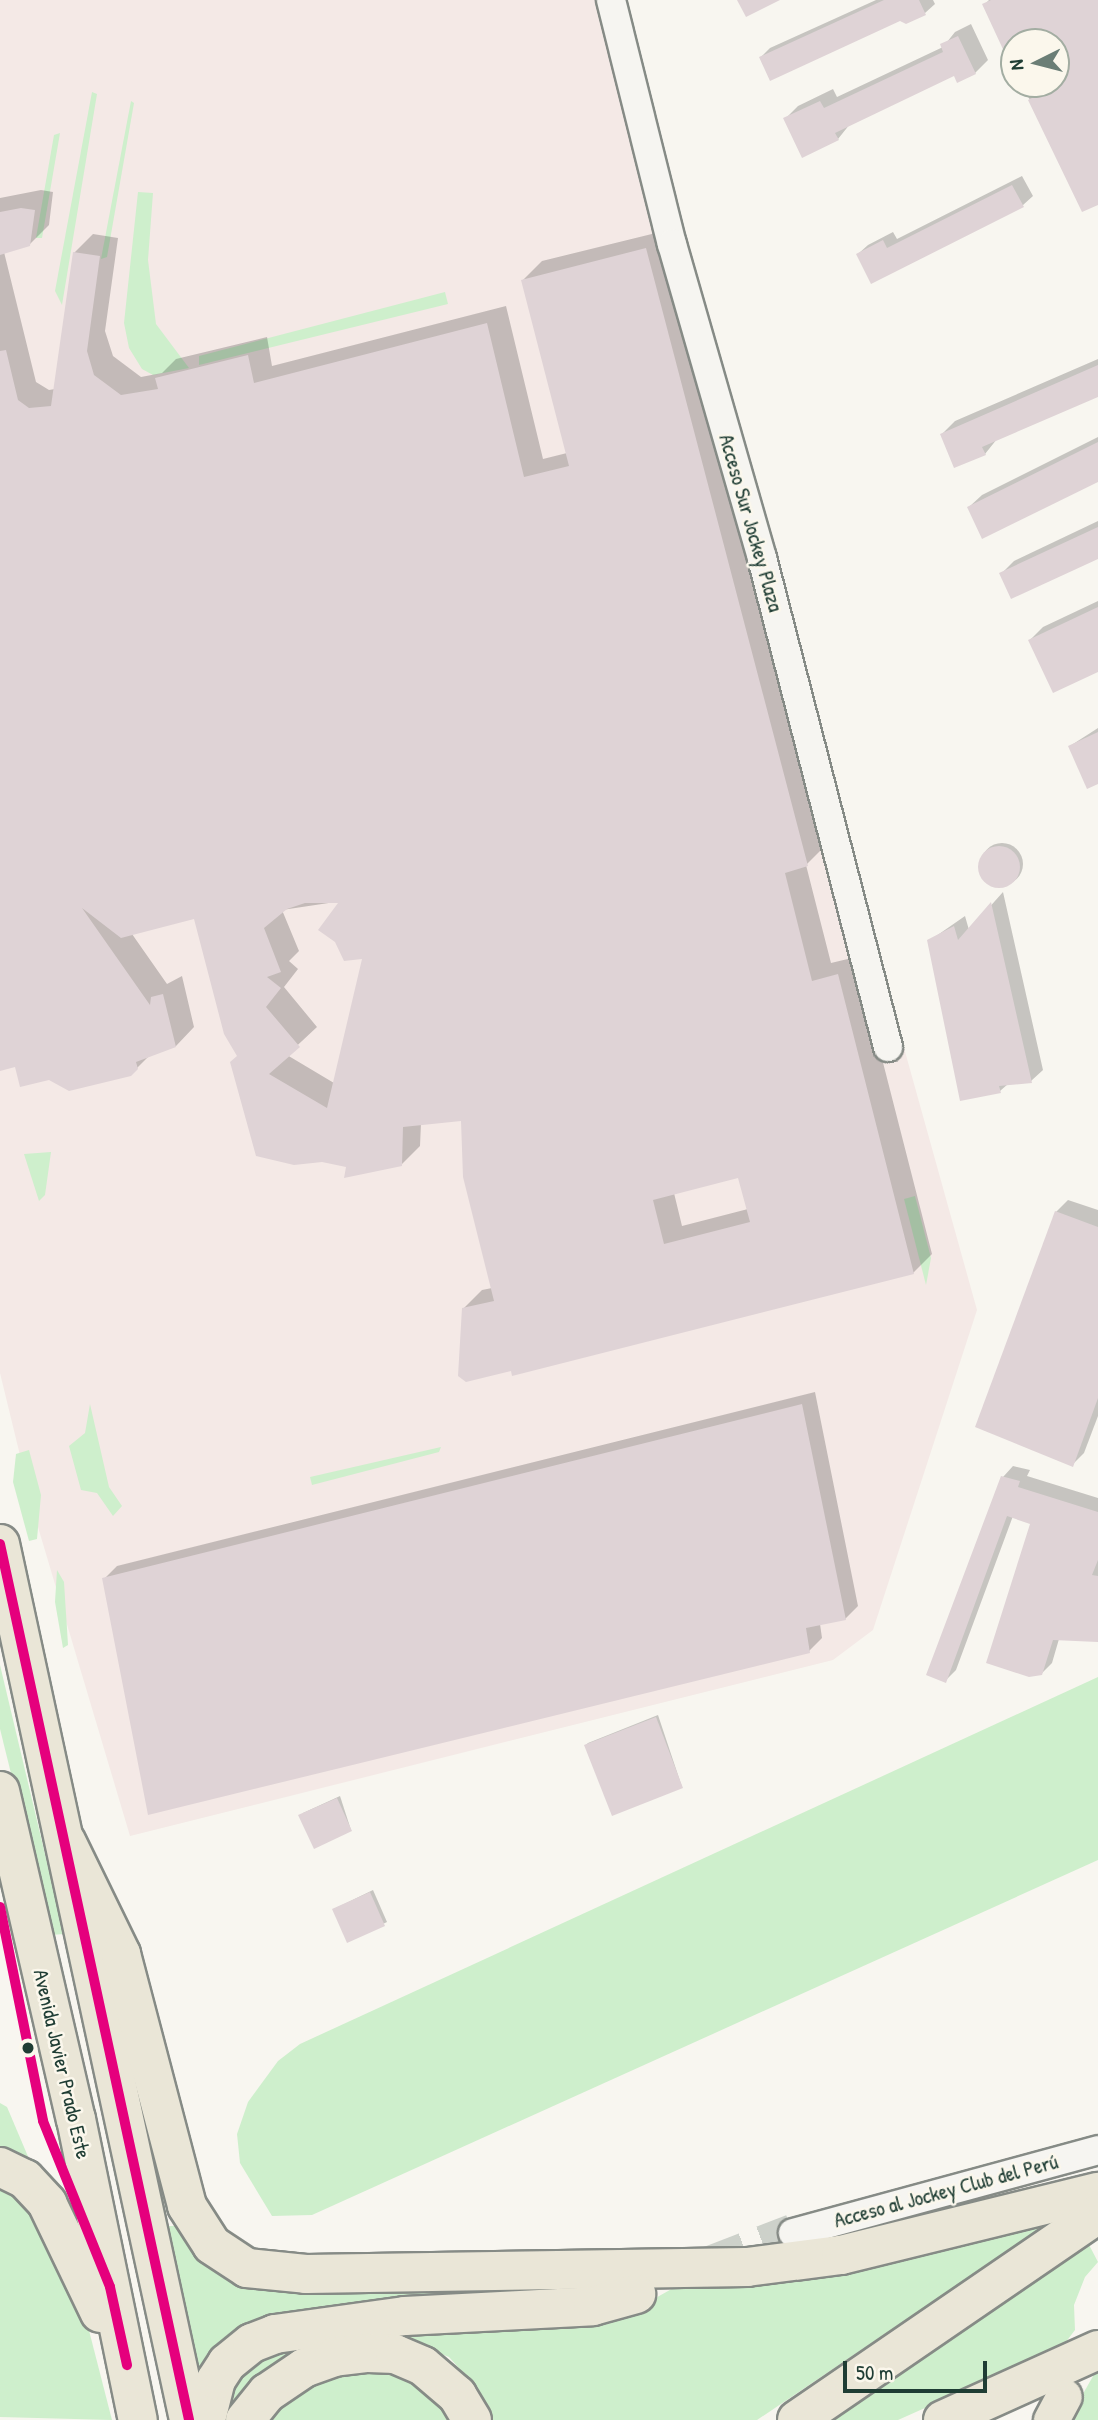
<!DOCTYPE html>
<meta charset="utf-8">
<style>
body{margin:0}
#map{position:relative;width:1098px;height:2420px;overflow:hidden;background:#f8f6f0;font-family:"Patrick Hand",sans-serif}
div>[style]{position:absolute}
.built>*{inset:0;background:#f4e9e6}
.green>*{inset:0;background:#ceefcc}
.shadow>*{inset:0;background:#0003}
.round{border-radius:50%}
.building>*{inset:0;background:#dfd3d6}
.highway-tunnel>*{height:38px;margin-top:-19px;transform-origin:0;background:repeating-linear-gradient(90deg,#cdd1ca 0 38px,transparent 0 57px)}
.roads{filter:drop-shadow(2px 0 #868b86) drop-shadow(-2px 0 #868b86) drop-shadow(0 2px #868b86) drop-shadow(0 -2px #868b86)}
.minor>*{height:28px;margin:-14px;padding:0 14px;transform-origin:14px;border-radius:14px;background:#f6f5f1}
.major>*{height:35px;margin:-17.5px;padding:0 17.5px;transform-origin:17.5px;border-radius:17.5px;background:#eae6d7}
.highway>*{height:38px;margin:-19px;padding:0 19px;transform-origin:19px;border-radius:19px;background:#eae6d7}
.bus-1>*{height:10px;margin:-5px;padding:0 5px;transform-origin:5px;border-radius:5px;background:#e5007d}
.dots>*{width:19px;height:19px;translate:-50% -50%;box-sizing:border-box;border:4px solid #fbf7ec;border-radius:50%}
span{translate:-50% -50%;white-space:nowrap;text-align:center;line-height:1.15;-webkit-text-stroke:5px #fbf7ec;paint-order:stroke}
.street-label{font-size:21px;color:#1f3d34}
.north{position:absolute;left:1000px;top:28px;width:70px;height:70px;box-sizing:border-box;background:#fbf7ec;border:2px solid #a3ada2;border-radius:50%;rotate:264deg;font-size:19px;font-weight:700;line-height:28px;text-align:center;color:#1f3d34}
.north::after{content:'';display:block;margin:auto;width:24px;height:32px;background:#6b7e76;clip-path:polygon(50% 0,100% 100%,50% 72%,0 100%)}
.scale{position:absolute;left:843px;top:2361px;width:144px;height:32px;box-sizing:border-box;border:4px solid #1f3d34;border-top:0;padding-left:9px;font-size:21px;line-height:24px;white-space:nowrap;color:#1f3d34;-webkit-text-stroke:5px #fbf7ec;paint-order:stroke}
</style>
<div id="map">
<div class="built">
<i style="clip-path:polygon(0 0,623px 0,674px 222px,977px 1310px,873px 1630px,833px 1660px,130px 1836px,35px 1517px,0 1373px)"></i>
</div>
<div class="green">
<i style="clip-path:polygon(92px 92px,97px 94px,62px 305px,55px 291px)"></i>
<i style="clip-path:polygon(131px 101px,134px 103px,107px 257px,101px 259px)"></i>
<i style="clip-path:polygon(60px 133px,42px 238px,36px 238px,54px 135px)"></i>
<i style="clip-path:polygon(138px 192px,153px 193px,148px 260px,156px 324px,189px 368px,153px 375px,142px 369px,129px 348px,124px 323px)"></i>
<i style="clip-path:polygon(445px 292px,448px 304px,199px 365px,199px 356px)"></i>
<i style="clip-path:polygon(51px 1152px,45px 1195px,39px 1201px,24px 1154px)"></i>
<i style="clip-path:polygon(915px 1196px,931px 1258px,926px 1285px,904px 1199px)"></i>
<i style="clip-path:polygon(90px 1404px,109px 1487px,122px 1506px,113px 1516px,97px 1493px,81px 1490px,69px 1446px,85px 1433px)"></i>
<i style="clip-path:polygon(441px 1447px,439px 1452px,312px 1485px,310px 1477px)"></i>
<i style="clip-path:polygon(29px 1450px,41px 1495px,37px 1539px,29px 1541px,13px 1482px,16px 1454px)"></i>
<i style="clip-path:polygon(57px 1570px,64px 1582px,68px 1645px,63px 1648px,55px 1602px)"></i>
<i style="clip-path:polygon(0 1665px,64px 1934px,51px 1935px,0 1729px)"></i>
<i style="clip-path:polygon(1098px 1677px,1098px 1860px,312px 2215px,272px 2216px,240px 2163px,237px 2134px,248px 2102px,278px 2061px,300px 2044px)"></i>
<i style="clip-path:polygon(0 2103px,7px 2107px,35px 2173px,0 2157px)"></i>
<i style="clip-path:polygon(0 2175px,73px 2268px,112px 2420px,0 2417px)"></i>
<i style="clip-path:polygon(1066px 2212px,757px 2420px,488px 2420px,475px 2386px,449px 2357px,380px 2330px,609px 2324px,677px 2286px,752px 2287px)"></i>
<i style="clip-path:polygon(168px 2226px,177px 2226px,235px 2285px,438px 2285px,442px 2301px,291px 2319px,224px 2339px,199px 2370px)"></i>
<i style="clip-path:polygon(1087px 2241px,1098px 2262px,1085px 2277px,1074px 2305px,1075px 2330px,1062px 2347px,898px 2420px,819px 2420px)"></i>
<i style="clip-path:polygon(269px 2345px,304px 2351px,228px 2420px,215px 2420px,223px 2388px)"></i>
<i style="clip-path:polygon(365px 2368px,407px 2377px,445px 2409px,449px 2420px,270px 2420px,281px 2405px,314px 2384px)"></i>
<i style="clip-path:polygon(1098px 2370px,1098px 2420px,1068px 2420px,1096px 2371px)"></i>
</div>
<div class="shadow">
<i style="clip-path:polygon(876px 0,933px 0,935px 4px,925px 13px,761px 57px,770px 48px)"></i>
<i style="clip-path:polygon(989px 0,1098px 0,1098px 203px,1083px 210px,1022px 84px,1056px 84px,1056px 42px,1014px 42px,1014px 67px,984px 5px)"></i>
<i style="clip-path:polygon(971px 24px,988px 60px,975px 73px,955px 74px,850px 124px,838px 139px,785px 119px,798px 106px,833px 89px,837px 97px,943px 47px,955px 32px)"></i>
<i style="clip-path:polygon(1022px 176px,1033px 196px,1023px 205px,872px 281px,858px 254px,868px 245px,893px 232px,897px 239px)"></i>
<i style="clip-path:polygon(evenodd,41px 190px,53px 192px,49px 225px,30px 244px,4px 252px,36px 382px,49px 390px,55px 389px,74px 253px,93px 234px,118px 238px,105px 331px,113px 356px,141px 377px,162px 373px,176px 359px,267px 337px,272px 366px,506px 306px,543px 459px,567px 453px,523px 280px,542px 261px,664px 231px,826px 845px,806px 865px,831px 963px,856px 957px,932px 1254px,913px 1273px,463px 1309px,482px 1290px,492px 1288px,463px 1119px,421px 1123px,420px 1146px,401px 1165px,348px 1165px,239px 1056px,195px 917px,132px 934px,167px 984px,182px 976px,194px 1027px,176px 1046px,150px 1055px,131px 1074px,49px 1078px,17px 1065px,0 1069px,0 198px,41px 190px,342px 901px,364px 957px,334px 1083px,287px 1055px,317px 1027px,284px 987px,298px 969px,289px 961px,299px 951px,282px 910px,342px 901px,41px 190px,740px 1176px,748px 1209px,682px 1226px,674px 1193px,740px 1176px)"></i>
<i style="clip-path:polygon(1098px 359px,1098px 395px,997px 439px,985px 454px,942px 434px,955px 421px)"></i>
<i style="clip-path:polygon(1098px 437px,1098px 480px,969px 507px,982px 495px)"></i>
<i style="clip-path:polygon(1098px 521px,1098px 557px,1001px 574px,1014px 561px)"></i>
<i style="clip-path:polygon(1098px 601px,1098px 670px,1030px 640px,1043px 627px)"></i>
<i style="clip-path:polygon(1098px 728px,1098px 782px,1070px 746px)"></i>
<i class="round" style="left:981px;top:843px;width:42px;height:42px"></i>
<i style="clip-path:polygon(1003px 892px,1043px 1070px,1031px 1081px,1008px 1084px,1000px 1091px,929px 941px,965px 916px,969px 930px)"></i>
<i style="clip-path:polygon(1068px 1200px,1098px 1210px,1098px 1416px,1084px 1453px,1072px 1465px,1056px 1212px)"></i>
<i style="clip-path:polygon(815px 1392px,858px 1606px,845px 1619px,820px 1624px,822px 1638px,809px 1651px,104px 1579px,117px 1566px)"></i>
<i style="clip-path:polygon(1013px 1466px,1030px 1470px,1027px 1476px,1098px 1498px,1098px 1640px,1059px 1639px,1052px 1663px,1041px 1674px,1032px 1523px,1013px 1516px,956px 1670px,945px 1681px,1003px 1477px)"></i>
<i style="clip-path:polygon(658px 1715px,682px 1787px,586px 1745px,588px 1743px)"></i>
<i style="clip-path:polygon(340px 1796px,351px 1830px,303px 1813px)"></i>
<i style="clip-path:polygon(373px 1890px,387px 1922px,348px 1941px,334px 1909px)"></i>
</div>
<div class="building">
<i style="clip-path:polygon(737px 0,780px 0,746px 17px)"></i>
<i style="clip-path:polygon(884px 0,919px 0,926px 15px,906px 24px,900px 21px,770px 81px,759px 57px)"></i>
<i style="clip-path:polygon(991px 0,1098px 0,1098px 205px,1082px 212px,1028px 100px,1056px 86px,1056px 42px,1014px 42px,1014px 73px,982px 4px)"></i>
<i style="clip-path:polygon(958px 36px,976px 74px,957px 83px,954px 76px,835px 133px,839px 140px,802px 158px,783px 118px,820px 101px,824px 108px,943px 52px,940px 44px)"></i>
<i style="clip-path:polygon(1012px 185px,1024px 207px,871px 284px,856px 254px,883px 240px,887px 248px)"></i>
<i style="clip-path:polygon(21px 208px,35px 210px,30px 246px,0 255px,0 212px)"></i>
<i style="clip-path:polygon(evenodd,646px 248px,808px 866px,785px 873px,812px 981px,838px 974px,914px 1274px,512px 1376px,511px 1371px,466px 1382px,458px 1376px,462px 1308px,494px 1301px,463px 1177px,461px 1121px,403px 1127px,402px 1166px,344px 1178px,346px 1167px,322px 1162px,294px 1165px,256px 1156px,230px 1062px,237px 1056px,224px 1034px,194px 919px,121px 938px,82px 908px,150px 1005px,151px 997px,163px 994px,176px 1047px,136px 1062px,138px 1069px,131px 1076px,69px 1091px,49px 1080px,20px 1087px,15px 1067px,0 1071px,0 351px,6px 350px,18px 400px,29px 408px,51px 406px,73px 252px,100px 256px,87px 351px,94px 375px,121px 395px,158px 389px,155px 378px,248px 355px,254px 383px,487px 323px,524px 477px,569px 466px,521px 280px,646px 248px,305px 903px,338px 903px,318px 930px,335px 942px,344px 961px,362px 959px,327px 1108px,269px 1074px,300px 1047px,266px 1007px,281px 988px,267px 977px,281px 972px,264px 928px,287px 909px,305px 903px,646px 248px,738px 1178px,750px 1222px,664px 1244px,653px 1200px,738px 1178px)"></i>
<i style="clip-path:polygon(1098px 365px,1098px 397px,982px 447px,986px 455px,954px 468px,940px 434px)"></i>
<i style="clip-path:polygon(1098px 442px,1098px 482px,982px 539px,967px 507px)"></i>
<i style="clip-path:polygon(1098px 527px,1098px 559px,1011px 599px,999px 573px)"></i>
<i style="clip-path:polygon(1098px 607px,1098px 672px,1053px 693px,1028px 640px)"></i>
<i style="clip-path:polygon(1098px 732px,1098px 784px,1087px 789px,1068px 746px)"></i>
<i class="round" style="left:978px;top:846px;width:42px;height:42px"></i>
<i style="clip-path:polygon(991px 902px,1032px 1083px,999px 1086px,1001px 1093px,960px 1101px,927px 940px,954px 926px,958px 940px)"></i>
<i style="clip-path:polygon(1055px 1211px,1098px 1227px,1098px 1398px,1073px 1467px,975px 1427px)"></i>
<i style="clip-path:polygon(802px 1404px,846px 1620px,806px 1628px,810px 1653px,148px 1815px,102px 1578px)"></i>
<i style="clip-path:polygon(1001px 1476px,1020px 1481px,1018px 1487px,1098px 1512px,1098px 1560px,1092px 1575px,1098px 1576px,1098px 1642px,1053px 1640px,1042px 1675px,1029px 1677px,986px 1663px,1030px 1524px,1007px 1516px,946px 1683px,926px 1675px)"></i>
<i style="clip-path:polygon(656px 1717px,683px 1788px,612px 1816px,584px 1745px)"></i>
<i style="clip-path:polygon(337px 1798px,352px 1831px,314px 1849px,298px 1815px)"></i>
<i style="clip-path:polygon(370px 1892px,385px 1926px,347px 1943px,332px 1909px)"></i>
</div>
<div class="highway-tunnel">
<i style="left:710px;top:2265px;width:89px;rotate:-21.1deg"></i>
</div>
<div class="roads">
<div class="minor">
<i style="left:611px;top:0;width:252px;rotate:76deg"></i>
<i style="left:672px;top:244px;width:327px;rotate:74deg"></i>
<i style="left:762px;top:558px;width:505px;rotate:75.55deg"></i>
<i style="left:793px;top:2233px;width:316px;rotate:-15.2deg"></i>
</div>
<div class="major">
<i style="left:1051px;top:2420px;width:27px;rotate:-62deg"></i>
</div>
<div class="highway">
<i style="left:0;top:1544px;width:896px;rotate:77.82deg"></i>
<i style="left:0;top:1791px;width:337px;rotate:77deg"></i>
<i style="left:76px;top:2119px;width:307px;rotate:78.4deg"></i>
<i style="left:66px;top:1841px;width:126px;rotate:64deg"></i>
<i style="left:121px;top:1954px;width:260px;rotate:75.3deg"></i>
<i style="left:187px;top:2206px;width:46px;rotate:57.3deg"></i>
<i style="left:212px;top:2245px;width:42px;rotate:33.3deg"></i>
<i style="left:247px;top:2268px;width:59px;rotate:5.8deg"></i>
<i style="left:306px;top:2274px;width:441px;rotate:-0.9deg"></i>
<i style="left:747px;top:2267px;width:95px;rotate:-7.3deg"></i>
<i style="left:841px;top:2255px;width:265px;rotate:-13.8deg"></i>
<i style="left:0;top:2167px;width:28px;rotate:26deg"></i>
<i style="left:25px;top:2179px;width:33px;rotate:47deg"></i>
<i style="left:47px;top:2203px;width:122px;rotate:64.3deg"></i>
<i style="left:206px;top:2420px;width:41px;rotate:-76deg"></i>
<i style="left:216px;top:2380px;width:20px;rotate:-57deg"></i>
<i style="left:227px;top:2363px;width:32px;rotate:-39deg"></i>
<i style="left:252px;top:2343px;width:25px;rotate:-21deg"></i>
<i style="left:275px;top:2334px;width:131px;rotate:-7.9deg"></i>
<i style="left:405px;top:2316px;width:188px;rotate:-3deg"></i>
<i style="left:593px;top:2306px;width:45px;rotate:-15.6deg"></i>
<i style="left:245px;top:2420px;width:35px;rotate:-51deg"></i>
<i style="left:267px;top:2393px;width:45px;rotate:-34deg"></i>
<i style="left:304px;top:2368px;width:32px;rotate:-20deg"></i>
<i style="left:334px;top:2357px;width:34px;rotate:-7deg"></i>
<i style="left:368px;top:2353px;width:27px;rotate:2deg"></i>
<i style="left:395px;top:2354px;width:30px;rotate:23deg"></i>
<i style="left:423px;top:2366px;width:45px;rotate:40.5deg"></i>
<i style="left:457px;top:2395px;width:29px;rotate:59deg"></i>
<i style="left:797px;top:2420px;width:365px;rotate:-34.4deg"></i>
<i style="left:943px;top:2420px;width:170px;rotate:-24.3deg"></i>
</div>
</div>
<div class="bus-1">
<i style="left:0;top:1544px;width:896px;rotate:77.82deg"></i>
<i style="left:0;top:1907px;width:218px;rotate:78.6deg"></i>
<i style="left:43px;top:2121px;width:179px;rotate:68deg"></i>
<i style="left:110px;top:2287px;width:80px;rotate:77.7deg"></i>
</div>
<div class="dots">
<i style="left:28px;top:2048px;background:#1f3d34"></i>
</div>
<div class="street-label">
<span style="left:751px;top:523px;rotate:74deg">Acceso Sur Jockey Plaza</span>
<span style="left:62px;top:2064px;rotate:77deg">Avenida Javier Prado Este</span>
<span style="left:946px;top:2191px;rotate:-15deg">Acceso al Jockey Club del Perú</span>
</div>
<div class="north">N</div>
<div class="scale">50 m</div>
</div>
